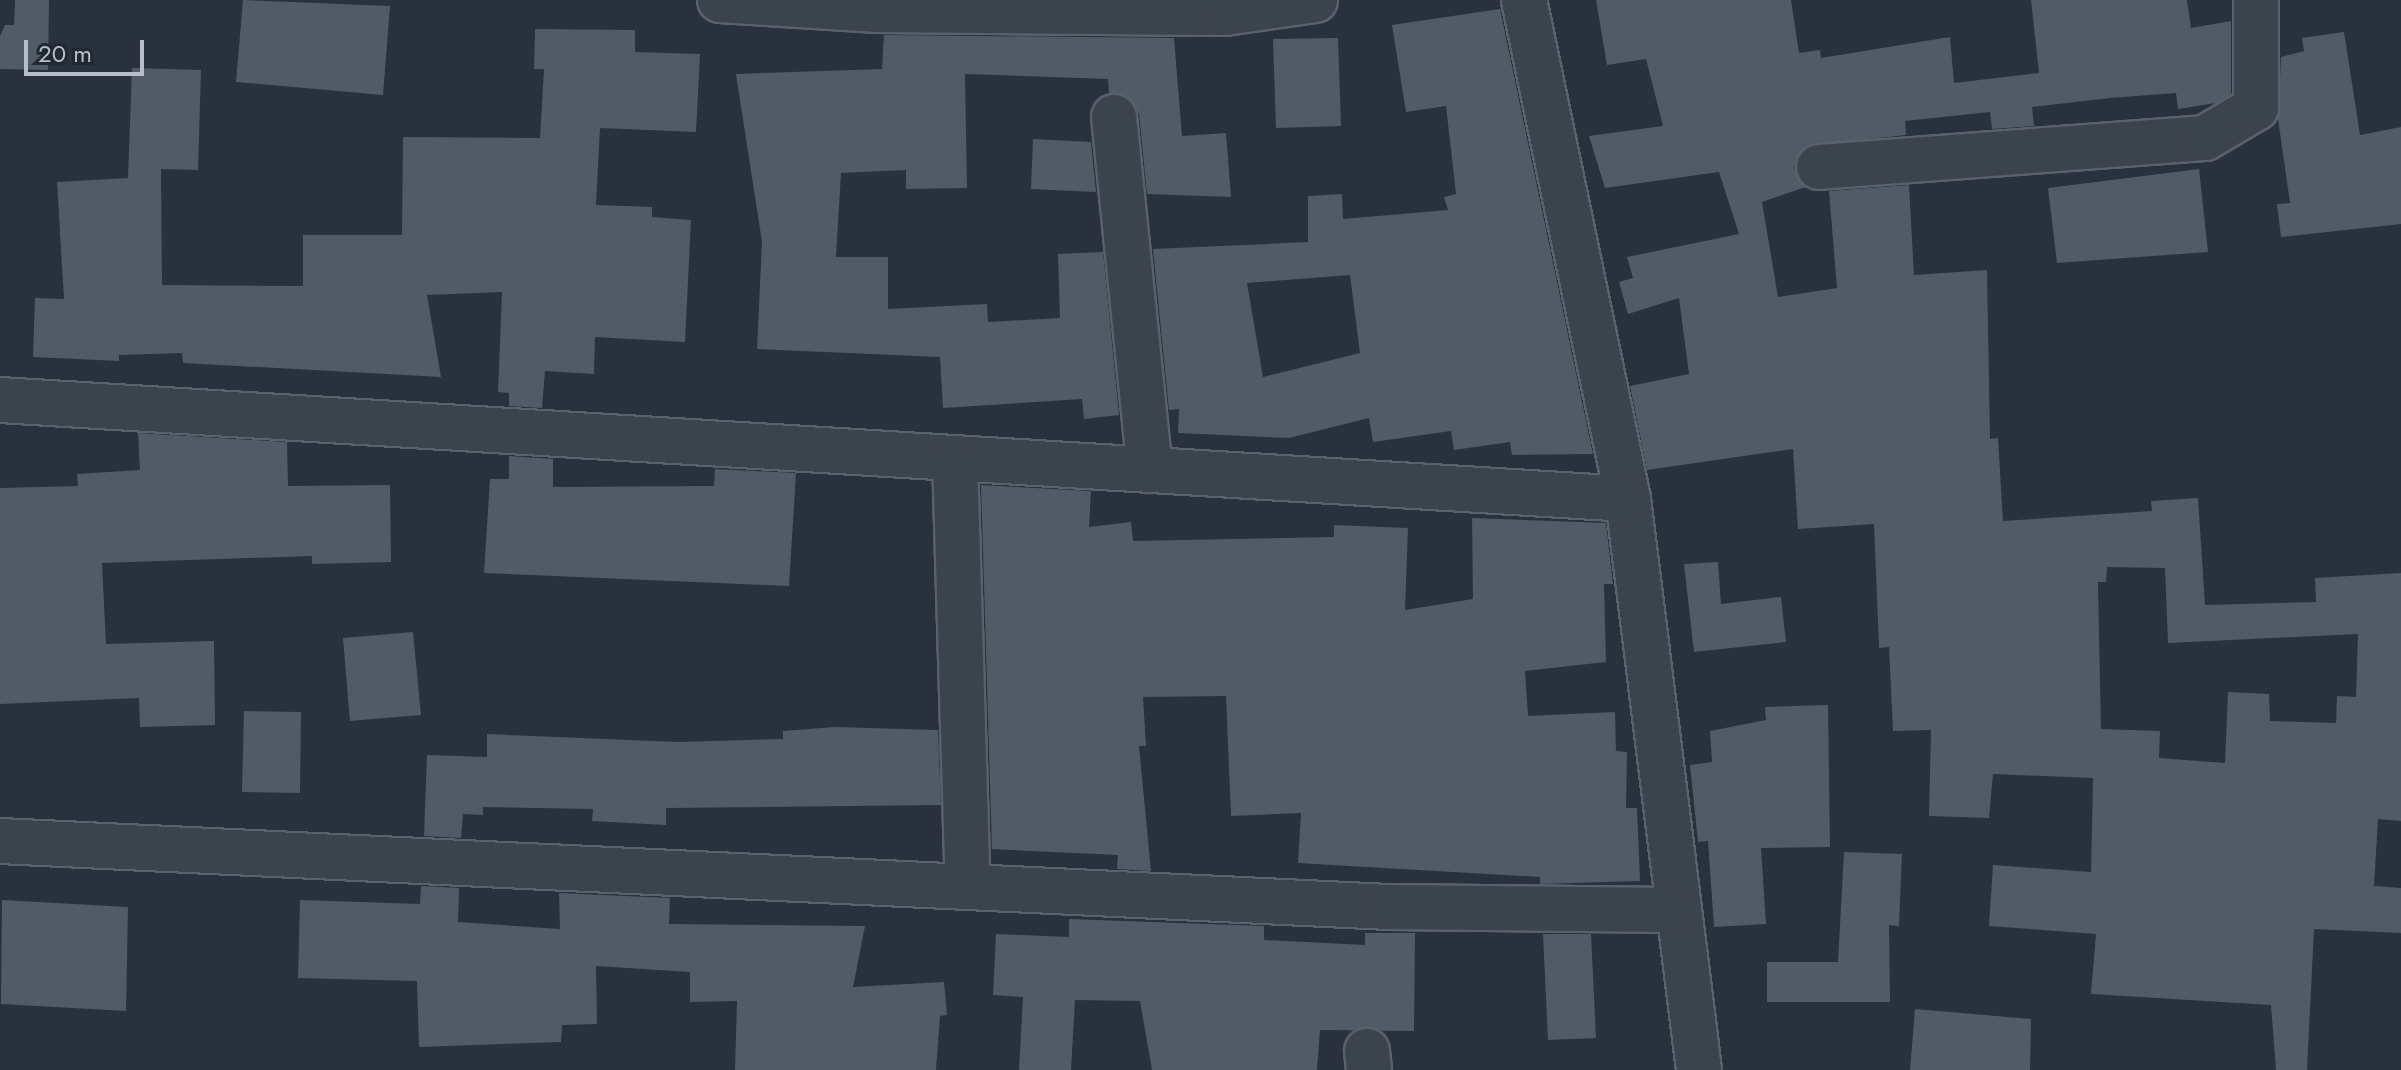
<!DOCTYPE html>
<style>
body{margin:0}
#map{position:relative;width:2401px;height:1070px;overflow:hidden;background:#28313d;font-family:Jost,sans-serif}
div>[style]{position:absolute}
.building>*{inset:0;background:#515a67}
.roads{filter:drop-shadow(2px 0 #59616b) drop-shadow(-2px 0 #59616b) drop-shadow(0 2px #59616b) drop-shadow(0 -2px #59616b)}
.minor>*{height:44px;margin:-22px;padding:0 22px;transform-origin:22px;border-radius:22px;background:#3b434d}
span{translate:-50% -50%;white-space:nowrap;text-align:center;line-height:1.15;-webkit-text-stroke:6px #202832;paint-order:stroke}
.scale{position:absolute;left:24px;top:40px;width:120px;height:36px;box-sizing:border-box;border:4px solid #b8bec8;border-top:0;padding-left:10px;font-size:24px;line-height:28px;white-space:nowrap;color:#b8bec8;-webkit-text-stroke:6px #202832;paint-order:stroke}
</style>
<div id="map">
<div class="building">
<i style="clip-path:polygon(15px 0,49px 0,48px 70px,0 69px,0 36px,5px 25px,14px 25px)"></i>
<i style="clip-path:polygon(243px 0,390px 6px,383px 95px,236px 82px)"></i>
<i style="clip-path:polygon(evenodd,1596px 0,1791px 0,1799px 53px,1820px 50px,1821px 58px,1950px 37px,1954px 83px,2039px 73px,2031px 0,2187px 0,2191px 28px,2231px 21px,2231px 94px,2216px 103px,2178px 109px,2176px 93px,2110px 98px,2032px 107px,2034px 126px,1992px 129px,1990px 112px,1905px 121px,1906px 135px,1806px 146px,1794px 168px,1806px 187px,1762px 202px,1778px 297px,1837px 288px,1829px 191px,1909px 185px,1914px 275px,1987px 270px,1990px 439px,1998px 438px,2003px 521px,2152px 511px,2151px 501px,2198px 498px,2205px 605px,2316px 602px,2315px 578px,2401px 573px,2401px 821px,2378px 819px,2374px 886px,2401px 888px,2401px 933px,2314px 929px,2307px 1070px,2276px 1070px,2271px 1005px,2091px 994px,2096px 934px,1989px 926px,1993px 865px,2091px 872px,2093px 778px,1993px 774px,1989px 818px,1929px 816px,1931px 730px,1893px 731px,1889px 647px,1879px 648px,1874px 524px,1798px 529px,1793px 449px,1647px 470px,1630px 386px,1689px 374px,1679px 298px,1628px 314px,1619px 282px,1633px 278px,1627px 257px,1739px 234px,1719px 172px,1605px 188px,1589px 136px,1663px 126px,1646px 59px,1607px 65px,1596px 0,2107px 567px,2165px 568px,2168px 643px,2358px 634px,2356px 697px,2337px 696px,2336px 723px,2270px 721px,2269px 694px,2228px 692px,2225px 763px,2159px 758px,2160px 731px,2101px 729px,2098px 582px,2106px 582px,2107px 567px)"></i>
<i style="clip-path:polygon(evenodd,1500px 9px,1593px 454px,1512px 455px,1510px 442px,1454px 450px,1451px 431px,1373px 442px,1369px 418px,1289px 438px,1178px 433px,1179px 409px,1169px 410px,1153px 249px,1308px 242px,1308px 196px,1342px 194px,1343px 219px,1448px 210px,1444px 197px,1456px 194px,1446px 106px,1406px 112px,1392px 25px,1500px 9px,1350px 275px,1360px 353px,1263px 377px,1247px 283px,1350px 275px)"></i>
<i style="clip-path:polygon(535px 29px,635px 30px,635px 52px,700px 54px,696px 132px,600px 128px,596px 205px,652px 207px,652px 217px,691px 220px,685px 342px,595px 337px,594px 374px,545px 371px,542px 408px,509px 406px,509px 393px,498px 392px,502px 292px,427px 295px,441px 377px,183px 363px,182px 353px,119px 355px,119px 361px,33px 357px,35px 298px,64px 299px,57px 182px,128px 178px,132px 68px,201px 70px,198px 170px,161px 169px,162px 285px,303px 286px,303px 235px,402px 235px,403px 137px,540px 138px,544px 69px,534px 69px)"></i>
<i style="clip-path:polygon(2344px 32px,2360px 135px,2401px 127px,2401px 224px,2281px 237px,2277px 204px,2290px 203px,2278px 119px,2281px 57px,2304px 51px,2302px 38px)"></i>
<i style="clip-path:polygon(884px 35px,1174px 38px,1182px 136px,1226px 133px,1231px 197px,1147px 194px,1139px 114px,1125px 95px,1109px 93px,1108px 79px,965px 74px,967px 188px,906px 189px,906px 170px,841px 173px,836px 257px,888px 257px,888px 309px,987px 304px,988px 322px,1060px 318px,1058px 254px,1103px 252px,1119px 415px,1084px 419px,1082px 399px,943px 408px,940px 357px,757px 349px,762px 242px,736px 74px,882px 69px)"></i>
<i style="clip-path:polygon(1338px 38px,1341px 126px,1276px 128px,1273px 39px)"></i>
<i style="clip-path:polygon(1033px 139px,1091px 142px,1096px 192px,1031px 189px)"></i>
<i style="clip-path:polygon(2199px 169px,2208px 252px,2057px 263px,2048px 188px)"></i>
<i style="clip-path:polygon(138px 433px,287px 442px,288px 486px,390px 485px,391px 562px,312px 564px,312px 556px,102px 563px,106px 644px,214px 641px,215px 725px,140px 727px,139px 698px,0 704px,0 488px,78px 486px,77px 474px,140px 470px)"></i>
<i style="clip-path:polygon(509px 456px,553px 459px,553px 487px,714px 486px,715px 469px,796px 473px,789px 586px,484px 573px,490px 479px,509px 479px)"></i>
<i style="clip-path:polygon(981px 485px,1091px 491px,1089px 527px,1131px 522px,1133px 541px,1334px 537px,1334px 525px,1408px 528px,1405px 610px,1473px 599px,1472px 518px,1606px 523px,1613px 584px,1604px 584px,1606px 662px,1525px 671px,1528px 716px,1615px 712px,1616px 751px,1627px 752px,1626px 808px,1637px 808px,1640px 881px,1540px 884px,1540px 877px,1298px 863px,1301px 813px,1231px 816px,1226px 696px,1143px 697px,1146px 746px,1139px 746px,1151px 871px,1117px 869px,1118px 855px,992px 849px)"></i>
<i style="clip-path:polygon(1718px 562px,1721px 604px,1781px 597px,1786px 642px,1694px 652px,1684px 564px)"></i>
<i style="clip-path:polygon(413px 632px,421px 715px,350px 721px,343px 638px)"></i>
<i style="clip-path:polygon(1828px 705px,1830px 847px,1761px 848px,1766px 924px,1714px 927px,1708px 841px,1698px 842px,1690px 765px,1712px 762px,1710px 731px,1766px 720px,1765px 707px)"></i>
<i style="clip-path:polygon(244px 711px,301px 712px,300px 793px,242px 792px)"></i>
<i style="clip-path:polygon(835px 727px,938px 730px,941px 805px,666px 808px,666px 825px,592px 821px,593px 809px,483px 807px,483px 815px,463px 814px,461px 838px,424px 836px,427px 755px,487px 757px,487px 734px,678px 742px,783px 739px,783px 731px)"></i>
<i style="clip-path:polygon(1844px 852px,1902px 854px,1899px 926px,1889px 925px,1890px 1002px,1767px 1002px,1767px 962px,1838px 962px)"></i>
<i style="clip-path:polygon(421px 886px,459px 888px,458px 922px,560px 929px,559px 893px,670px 898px,669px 924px,865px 926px,853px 987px,944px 982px,947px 1015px,940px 1016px,936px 1070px,735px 1070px,737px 1001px,690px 1002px,690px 972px,596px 966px,597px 1024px,562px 1025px,561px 1042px,419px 1047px,417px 981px,298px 978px,300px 900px,420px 904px)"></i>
<i style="clip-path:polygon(2px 900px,128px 907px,126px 1011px,1px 1004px)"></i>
<i style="clip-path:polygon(1069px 919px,1264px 926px,1264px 940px,1365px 945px,1365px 933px,1415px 933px,1414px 1031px,1320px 1030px,1317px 1070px,1152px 1070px,1140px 1001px,1075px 1000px,1071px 1070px,1019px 1070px,1023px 997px,993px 995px,996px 934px,1069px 937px)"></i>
<i style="clip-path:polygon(1543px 934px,1591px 934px,1596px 1038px,1548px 1040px)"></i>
<i style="clip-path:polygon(1915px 1009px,2031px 1019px,2030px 1070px,1910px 1070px)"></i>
</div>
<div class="roads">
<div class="minor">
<i style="left:720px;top:0;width:158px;rotate:3.6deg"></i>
<i style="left:878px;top:10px;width:347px;rotate:0.5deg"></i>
<i style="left:1225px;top:13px;width:91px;rotate:-8.2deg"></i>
<i style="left:1524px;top:0;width:510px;rotate:78.23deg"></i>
<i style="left:1628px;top:499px;width:575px;rotate:82.91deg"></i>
<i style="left:1114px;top:117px;width:355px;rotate:84.2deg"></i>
<i style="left:1819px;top:167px;width:387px;rotate:-4.3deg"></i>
<i style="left:2205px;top:138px;width:59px;rotate:-30.5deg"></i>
<i style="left:2256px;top:108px;width:108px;rotate:-90deg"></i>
<i style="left:0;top:400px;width:1631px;rotate:3.48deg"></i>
<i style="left:955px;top:458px;width:427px;rotate:88.3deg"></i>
<i style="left:0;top:841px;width:1391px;rotate:2.72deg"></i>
<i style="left:1389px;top:907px;width:286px;rotate:0.6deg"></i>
<i style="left:1367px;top:1051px;width:19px;rotate:84deg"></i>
</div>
</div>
<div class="scale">20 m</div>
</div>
